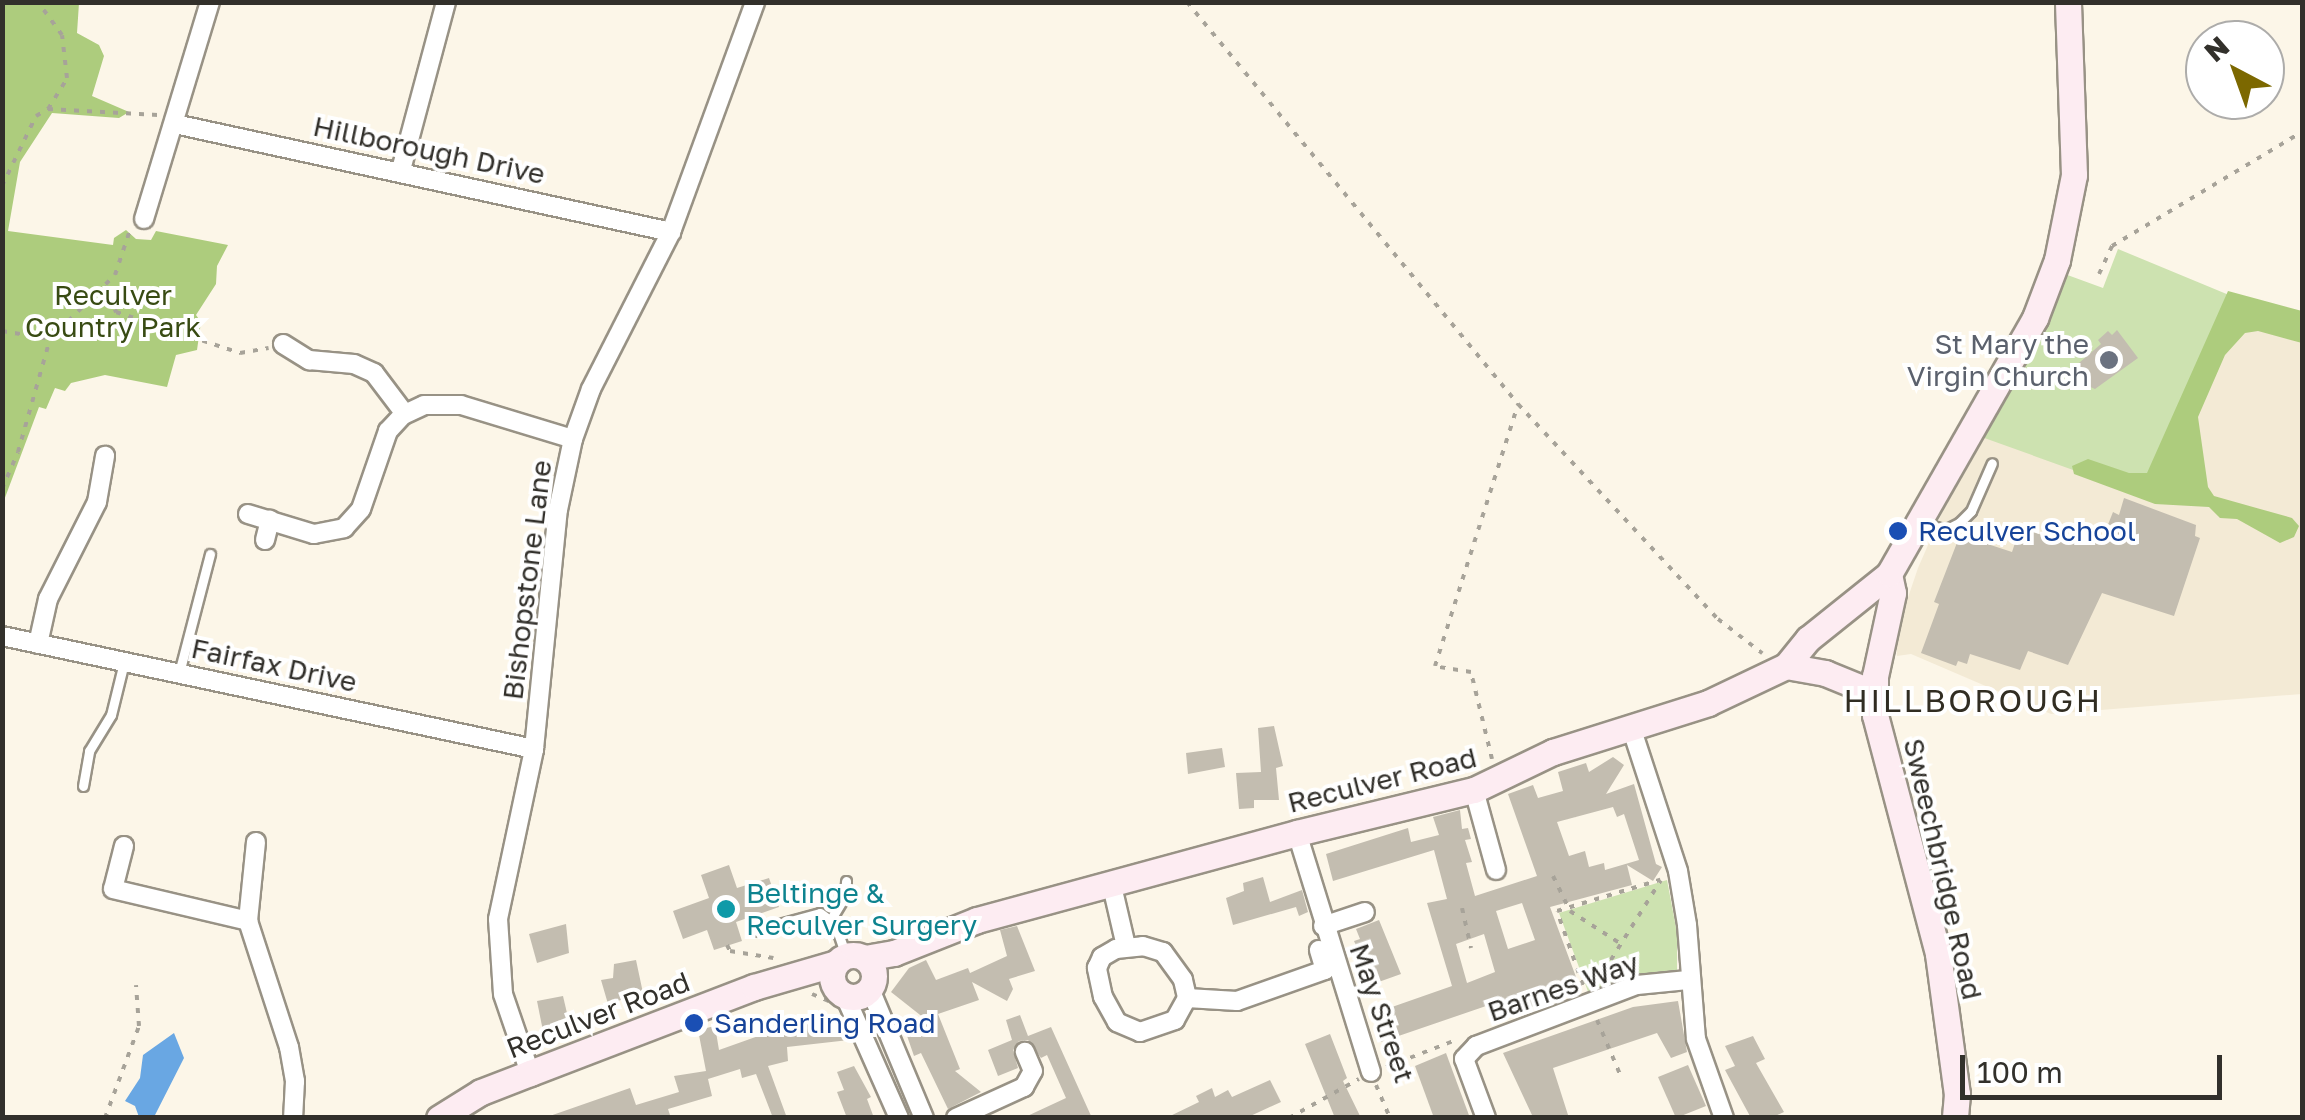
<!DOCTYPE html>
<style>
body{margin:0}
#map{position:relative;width:2305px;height:1120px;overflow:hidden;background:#fcf6e8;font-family:"Golos Text",sans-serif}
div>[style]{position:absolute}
.built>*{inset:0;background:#f3ead5}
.green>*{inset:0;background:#cde2b0}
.forest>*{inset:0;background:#adcc7d}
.water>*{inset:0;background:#69a7e3}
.building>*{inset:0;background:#c3bdb0}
.path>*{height:4px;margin-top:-2px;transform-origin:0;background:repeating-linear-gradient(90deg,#a7a399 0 5px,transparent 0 13px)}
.roads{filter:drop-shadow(2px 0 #989285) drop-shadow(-2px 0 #989285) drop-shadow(0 2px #989285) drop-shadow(0 -2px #989285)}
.lane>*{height:9px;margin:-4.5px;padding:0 4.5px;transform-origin:4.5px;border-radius:4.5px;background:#fff}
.street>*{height:18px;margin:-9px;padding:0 9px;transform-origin:9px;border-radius:9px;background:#fff}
.secondary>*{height:25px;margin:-12.5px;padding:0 12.5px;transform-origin:12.5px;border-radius:12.5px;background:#fdecf2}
.secondary>.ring{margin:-12.5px;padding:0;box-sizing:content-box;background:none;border:25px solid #fdecf2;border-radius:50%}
.dots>*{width:28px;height:28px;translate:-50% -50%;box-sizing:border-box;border:5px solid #fff;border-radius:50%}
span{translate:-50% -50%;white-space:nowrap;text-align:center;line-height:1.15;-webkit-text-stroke:8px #fff;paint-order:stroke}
.street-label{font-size:28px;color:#32302b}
.park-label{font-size:28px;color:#384b13}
.worship-label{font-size:28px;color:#5b616d}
.right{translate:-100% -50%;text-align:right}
.transit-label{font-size:28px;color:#164399}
.left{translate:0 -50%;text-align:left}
.culture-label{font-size:28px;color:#0d838f}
.quarter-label{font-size:32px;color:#312d22;letter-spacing:2.5px}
.frame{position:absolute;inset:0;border:5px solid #32302b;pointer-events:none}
.north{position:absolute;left:2185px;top:20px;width:100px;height:100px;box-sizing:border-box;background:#fff;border:2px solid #adacaa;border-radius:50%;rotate:319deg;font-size:28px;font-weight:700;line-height:40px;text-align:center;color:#32302b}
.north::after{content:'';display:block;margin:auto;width:35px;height:45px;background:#7c6800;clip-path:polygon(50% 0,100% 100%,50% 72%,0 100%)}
.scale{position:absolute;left:1960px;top:1055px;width:262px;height:45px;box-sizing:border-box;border:5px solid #32302b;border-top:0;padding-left:12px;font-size:30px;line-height:35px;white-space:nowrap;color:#32302b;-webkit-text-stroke:8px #fff;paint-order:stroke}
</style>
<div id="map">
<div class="built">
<i style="clip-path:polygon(2226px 303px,2302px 330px,2302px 694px,2051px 714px,1911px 654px,1897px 656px,1896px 633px,1918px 568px,1976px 435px)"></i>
</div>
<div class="green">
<i style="clip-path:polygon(2118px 249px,2229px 295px,2140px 494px,1976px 435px,2062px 273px,2103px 288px)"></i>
<i style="clip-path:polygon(1667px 880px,1677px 933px,1677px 970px,1655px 972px,1590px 997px,1559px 913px)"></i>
</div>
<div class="forest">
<i style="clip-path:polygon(3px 2px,79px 3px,77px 33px,99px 45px,104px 56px,92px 96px,129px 112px,119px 118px,52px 113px,20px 162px,8px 231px,113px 245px,114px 238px,126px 230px,136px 239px,151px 240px,156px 231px,228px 245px,217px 266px,216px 284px,196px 315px,201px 322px,197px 350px,176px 355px,167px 387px,105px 375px,71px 383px,65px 391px,55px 388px,46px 409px,39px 407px,3px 503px)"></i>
<i style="clip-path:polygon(2228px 291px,2302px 311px,2302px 343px,2258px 331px,2245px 333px,2225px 355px,2198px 417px,2208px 487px,2214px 496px,2292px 518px,2299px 526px,2294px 537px,2280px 543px,2237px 519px,2220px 518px,2209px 507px,2155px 504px,2074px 474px,2072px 466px,2088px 459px,2129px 473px,2147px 473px)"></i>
</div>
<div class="water">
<i style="clip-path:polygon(174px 1033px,184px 1058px,154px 1117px,139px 1117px,135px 1106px,125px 1101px,140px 1078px,143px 1055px)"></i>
</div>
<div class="building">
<i style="clip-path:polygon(2117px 330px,2138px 358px,2095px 389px,2088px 386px,2072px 369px,2101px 344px,2098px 340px,2108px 331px,2112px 335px)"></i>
<i style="clip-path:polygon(2124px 498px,2196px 525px,2195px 536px,2200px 538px,2174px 616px,2102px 593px,2068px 665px,2028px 651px,2020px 670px,1970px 654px,1967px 664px,1958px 661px,1956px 666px,1921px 653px,1939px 604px,1934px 602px,1960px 535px,2012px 552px,2020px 528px,2067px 543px,2073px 528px,2103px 537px,2113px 512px,2119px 515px)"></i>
<i style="clip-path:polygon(1274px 726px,1283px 766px,1276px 768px,1279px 800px,1254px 800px,1254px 808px,1239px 809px,1236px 773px,1261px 772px,1258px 728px)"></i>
<i style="clip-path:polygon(1222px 748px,1225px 767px,1188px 774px,1186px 753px)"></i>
<i style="clip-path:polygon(evenodd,1613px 757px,1624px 765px,1606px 794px,1634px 784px,1656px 864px,1662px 867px,1653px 881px,1627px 865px,1632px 885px,1550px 907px,1579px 985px,1574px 996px,1568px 994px,1494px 1020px,1489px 1005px,1381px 1042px,1372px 1014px,1452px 986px,1427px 903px,1447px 899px,1434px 850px,1333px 881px,1326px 854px,1408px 828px,1411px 842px,1439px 835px,1433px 817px,1460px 810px,1462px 829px,1468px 828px,1471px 839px,1465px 840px,1472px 862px,1466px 863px,1475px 896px,1537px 876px,1508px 794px,1533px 785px,1538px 798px,1563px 791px,1558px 772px,1586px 763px,1589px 772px,1613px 757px,1613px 807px,1617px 817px,1624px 814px,1639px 860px,1605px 870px,1604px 863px,1589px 867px,1585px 851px,1569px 856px,1557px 822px,1613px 807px,1613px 757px,1522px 903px,1535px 940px,1508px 949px,1496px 911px,1522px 903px,1613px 757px,1484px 934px,1495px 972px,1467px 983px,1456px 944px,1484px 934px)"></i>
<i style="clip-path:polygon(729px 865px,737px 888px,769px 878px,779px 907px,736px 922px,742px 941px,714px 950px,707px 930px,683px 939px,673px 911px,709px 898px,701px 875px)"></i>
<i style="clip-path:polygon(1263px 877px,1270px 902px,1302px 890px,1308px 912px,1299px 916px,1296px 907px,1233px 925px,1226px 898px,1244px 891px,1243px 883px)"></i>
<i style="clip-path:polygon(1379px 920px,1401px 974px,1373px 984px,1354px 941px,1360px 939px,1356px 929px)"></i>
<i style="clip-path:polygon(566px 924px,569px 953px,537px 963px,529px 934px)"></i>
<i style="clip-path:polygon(1017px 926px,1035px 971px,1009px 979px,1013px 989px,1007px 1001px,972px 982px,979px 1000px,938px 1014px,960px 1069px,955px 1071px,981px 1092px,948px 1109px,921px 1053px,914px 1056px,906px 1033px,929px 1022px,891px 992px,909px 968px,926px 960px,936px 980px,968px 968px,970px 973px,1007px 956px,1000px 930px)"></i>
<i style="clip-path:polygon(636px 960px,643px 993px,608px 1004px,601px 980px,613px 978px,614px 964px)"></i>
<i style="clip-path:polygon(563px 996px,570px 1026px,543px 1031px,537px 1001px)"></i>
<i style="clip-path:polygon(1678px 1001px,1687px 1052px,1671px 1058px,1657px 1033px,1553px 1068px,1569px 1118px,1532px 1115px,1503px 1053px,1633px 1007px)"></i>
<i style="clip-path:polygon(811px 1014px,843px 1022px,849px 1040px,787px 1047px,788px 1061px,768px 1066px,787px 1118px,773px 1118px,756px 1074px,742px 1078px,740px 1069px,708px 1079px,712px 1096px,668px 1109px,671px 1118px,544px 1118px,630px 1088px,636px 1105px,679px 1092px,674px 1076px,706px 1071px,698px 1030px,715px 1026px,719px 1050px,787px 1026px,786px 1019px)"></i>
<i style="clip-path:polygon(1020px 1015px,1028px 1036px,1051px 1027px,1092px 1118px,1023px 1118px,1066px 1098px,1047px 1055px,1041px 1058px,1028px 1040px,1019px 1041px,1013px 1050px,1018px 1068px,998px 1076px,988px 1050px,1012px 1040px,1006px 1020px)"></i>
<i style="clip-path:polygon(1330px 1034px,1347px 1078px,1343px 1081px,1361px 1118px,1335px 1118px,1305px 1044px)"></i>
<i style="clip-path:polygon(1753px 1036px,1765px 1059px,1756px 1063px,1784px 1112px,1771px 1118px,1751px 1118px,1725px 1070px,1735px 1066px,1725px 1046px)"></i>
<i style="clip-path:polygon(1446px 1053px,1470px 1118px,1434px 1118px,1415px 1066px)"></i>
<i style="clip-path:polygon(1688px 1065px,1706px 1106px,1676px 1118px,1658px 1077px)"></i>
<i style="clip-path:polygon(854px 1066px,871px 1097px,867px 1099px,874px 1118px,847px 1118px,837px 1092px,844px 1090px,837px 1072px)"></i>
<i style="clip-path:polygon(1270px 1080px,1281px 1102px,1246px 1118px,1166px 1118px,1199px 1102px,1196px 1096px,1212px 1088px,1215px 1097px,1228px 1090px,1232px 1097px)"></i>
</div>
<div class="path">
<i style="left:1187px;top:2px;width:521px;rotate:50.53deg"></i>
<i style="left:1518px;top:404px;width:294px;rotate:47.1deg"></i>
<i style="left:1718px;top:619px;width:56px;rotate:37.7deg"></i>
<i style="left:48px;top:109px;width:110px;rotate:3.1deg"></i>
<i style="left:2px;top:186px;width:78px;rotate:-64.1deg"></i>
<i style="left:36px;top:116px;width:14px;rotate:-30deg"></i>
<i style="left:48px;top:109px;width:36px;rotate:-58deg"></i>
<i style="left:67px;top:78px;width:43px;rotate:-96.6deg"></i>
<i style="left:62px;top:35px;width:41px;rotate:-126deg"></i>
<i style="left:2099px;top:274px;width:31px;rotate:-65deg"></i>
<i style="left:2112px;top:246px;width:222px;rotate:-31deg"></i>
<i style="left:104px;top:286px;width:29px;rotate:65deg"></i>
<i style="left:116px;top:312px;width:131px;rotate:18.3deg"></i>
<i style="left:240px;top:353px;width:29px;rotate:-10deg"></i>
<i style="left:2px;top:331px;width:49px;rotate:9.5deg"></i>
<i style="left:2px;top:489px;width:40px;rotate:-66.6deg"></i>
<i style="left:18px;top:452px;width:117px;rotate:-74.2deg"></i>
<i style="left:50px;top:339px;width:91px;rotate:-44.6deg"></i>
<i style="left:115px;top:275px;width:51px;rotate:-71.6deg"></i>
<i style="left:1492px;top:759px;width:89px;rotate:-103.6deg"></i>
<i style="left:1471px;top:672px;width:36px;rotate:-171deg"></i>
<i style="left:1435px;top:666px;width:275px;rotate:-72.4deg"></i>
<i style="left:1553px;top:876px;width:39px;rotate:64deg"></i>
<i style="left:1570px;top:911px;width:61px;rotate:32.9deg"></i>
<i style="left:1462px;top:908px;width:41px;rotate:77.3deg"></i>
<i style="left:727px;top:945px;width:7px;rotate:63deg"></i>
<i style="left:730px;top:951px;width:44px;rotate:9.2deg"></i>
<i style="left:1597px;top:982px;width:120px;rotate:-57.9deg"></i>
<i style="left:1583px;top:985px;width:78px;rotate:-109.4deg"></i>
<i style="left:1557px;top:911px;width:108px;rotate:-16.8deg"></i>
<i style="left:812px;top:994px;width:21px;rotate:23deg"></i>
<i style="left:1597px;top:1020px;width:64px;rotate:67deg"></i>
<i style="left:1386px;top:1067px;width:75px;rotate:-21.1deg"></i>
<i style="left:1376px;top:1085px;width:36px;rotate:67deg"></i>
<i style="left:2px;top:1116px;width:4px;rotate:27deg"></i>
<i style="left:105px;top:1118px;width:98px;rotate:-69.7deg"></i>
<i style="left:139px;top:1026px;width:41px;rotate:-94.2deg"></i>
<i style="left:1289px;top:1118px;width:80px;rotate:-29.1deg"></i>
</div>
<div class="roads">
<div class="lane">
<i style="left:1924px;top:523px;width:22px;rotate:18deg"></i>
<i style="left:1945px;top:530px;width:16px;rotate:-27deg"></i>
<i style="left:1959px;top:523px;width:17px;rotate:-45deg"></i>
<i style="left:1971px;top:511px;width:52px;rotate:-66.4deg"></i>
<i style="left:179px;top:673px;width:123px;rotate:-75.4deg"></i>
<i style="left:83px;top:786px;width:36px;rotate:-80deg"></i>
<i style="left:89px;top:751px;width:42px;rotate:-58.6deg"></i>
<i style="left:111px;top:715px;width:55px;rotate:-76.2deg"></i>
<i style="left:831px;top:919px;width:27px;rotate:-59deg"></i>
<i style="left:845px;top:896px;width:15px;rotate:-86deg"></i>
<i style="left:753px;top:931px;width:69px;rotate:-15deg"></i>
<i style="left:820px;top:913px;width:19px;rotate:36deg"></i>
<i style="left:835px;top:924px;width:34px;rotate:71deg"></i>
</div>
<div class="street">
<i style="left:175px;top:124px;width:508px;rotate:12.28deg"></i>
<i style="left:401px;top:170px;width:174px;rotate:-75deg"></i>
<i style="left:144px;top:219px;width:227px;rotate:-73.1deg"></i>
<i style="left:283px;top:344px;width:31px;rotate:32deg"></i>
<i style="left:309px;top:360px;width:45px;rotate:5.1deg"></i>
<i style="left:354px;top:364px;width:22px;rotate:24deg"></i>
<i style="left:374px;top:373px;width:51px;rotate:52.9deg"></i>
<i style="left:248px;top:514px;width:69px;rotate:16.9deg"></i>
<i style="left:314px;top:534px;width:31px;rotate:-11deg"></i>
<i style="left:344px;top:528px;width:25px;rotate:-48deg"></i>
<i style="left:361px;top:509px;width:83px;rotate:-70.9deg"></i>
<i style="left:388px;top:431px;width:22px;rotate:-47deg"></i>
<i style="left:403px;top:415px;width:23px;rotate:-25deg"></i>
<i style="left:424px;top:405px;width:37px"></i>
<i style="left:461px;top:405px;width:117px;rotate:16.9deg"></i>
<i style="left:265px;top:540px;width:21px;rotate:-76deg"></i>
<i style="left:2px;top:636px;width:544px;rotate:11.99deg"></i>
<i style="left:38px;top:644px;width:46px;rotate:-77.5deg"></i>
<i style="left:48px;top:599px;width:109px;rotate:-63.2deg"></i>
<i style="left:97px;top:502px;width:47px;rotate:-80.1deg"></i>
<i style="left:1631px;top:727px;width:151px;rotate:71.9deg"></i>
<i style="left:1678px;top:871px;width:55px;rotate:80.5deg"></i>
<i style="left:1687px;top:925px;width:114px;rotate:85.5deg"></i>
<i style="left:1696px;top:1039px;width:84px;rotate:70.5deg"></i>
<i style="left:1474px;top:790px;width:83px;rotate:74.6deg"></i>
<i style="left:1297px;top:833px;width:250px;rotate:72.8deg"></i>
<i style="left:256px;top:842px;width:79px;rotate:95.8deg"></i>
<i style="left:248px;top:921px;width:133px;rotate:72deg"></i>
<i style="left:289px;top:1047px;width:35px;rotate:80deg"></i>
<i style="left:295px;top:1081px;width:37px;rotate:93deg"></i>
<i style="left:124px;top:846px;width:44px;rotate:104.3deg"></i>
<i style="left:113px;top:889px;width:139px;rotate:13.3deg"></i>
<i style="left:1112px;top:886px;width:62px;rotate:76.9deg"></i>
<i style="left:1323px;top:926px;width:44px;rotate:-18.4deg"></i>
<i style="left:1143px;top:946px;width:21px;rotate:17deg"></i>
<i style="left:1163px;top:952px;width:34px;rotate:54deg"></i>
<i style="left:1183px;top:980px;width:18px;rotate:77deg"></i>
<i style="left:1187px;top:998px;width:25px;rotate:119deg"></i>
<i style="left:1175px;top:1020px;width:37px;rotate:161deg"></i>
<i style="left:1140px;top:1032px;width:25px;rotate:-157deg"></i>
<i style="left:1117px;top:1022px;width:29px;rotate:-119deg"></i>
<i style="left:1103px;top:997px;width:30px;rotate:-102deg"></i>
<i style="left:1097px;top:968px;width:12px;rotate:-66deg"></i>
<i style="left:1102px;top:957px;width:16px;rotate:-30deg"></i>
<i style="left:1116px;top:949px;width:27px;rotate:-6deg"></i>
<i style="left:870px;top:989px;width:140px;rotate:67.3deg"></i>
<i style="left:845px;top:996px;width:133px;rotate:66.1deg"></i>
<i style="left:1187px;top:998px;width:50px;rotate:3.4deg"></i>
<i style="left:1237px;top:1001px;width:93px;rotate:-19.4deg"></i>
<i style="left:1325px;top:970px;width:21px;rotate:-107deg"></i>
<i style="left:530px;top:1073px;width:83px;rotate:-108.9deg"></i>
<i style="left:503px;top:994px;width:75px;rotate:-93.8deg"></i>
<i style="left:498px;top:919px;width:174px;rotate:-78deg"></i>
<i style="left:534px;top:749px;width:240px;rotate:-84.3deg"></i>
<i style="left:558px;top:510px;width:73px;rotate:-78.1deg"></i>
<i style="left:573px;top:439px;width:53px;rotate:-70.2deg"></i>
<i style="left:591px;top:389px;width:176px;rotate:-63deg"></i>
<i style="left:671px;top:232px;width:245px;rotate:-69.9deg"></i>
<i style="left:956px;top:1118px;width:75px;rotate:-24.5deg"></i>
<i style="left:1024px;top:1087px;width:18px;rotate:-61deg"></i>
<i style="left:1033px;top:1071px;width:21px;rotate:-113deg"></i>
<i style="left:1486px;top:1118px;width:63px;rotate:-110.4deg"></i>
<i style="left:1464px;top:1059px;width:18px;rotate:-47deg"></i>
<i style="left:1476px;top:1046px;width:172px;rotate:-20.8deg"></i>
<i style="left:1637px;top:985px;width:51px;rotate:-5.6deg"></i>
</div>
<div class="secondary">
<i style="left:1889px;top:574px;width:19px;rotate:78deg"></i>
<i style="left:1893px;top:593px;width:85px;rotate:102.2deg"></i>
<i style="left:1875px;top:676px;width:39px;rotate:90deg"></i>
<i style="left:1875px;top:715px;width:247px;rotate:75.2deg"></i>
<i style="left:1938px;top:954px;width:141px;rotate:82.3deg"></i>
<i style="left:1957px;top:1094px;width:24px;rotate:95deg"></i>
<i style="left:1786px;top:666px;width:35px;rotate:-51deg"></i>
<i style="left:1808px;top:639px;width:104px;rotate:-38.7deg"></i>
<i style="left:1889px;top:574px;width:295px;rotate:-60.3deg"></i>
<i style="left:2035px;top:318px;width:62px;rotate:-69.2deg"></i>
<i style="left:2057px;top:260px;width:87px;rotate:-78.7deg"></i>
<i style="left:2074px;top:175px;width:173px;rotate:-92deg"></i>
<i class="ring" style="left:832px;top:955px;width:17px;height:17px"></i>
<i style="left:865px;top:958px;width:29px;rotate:-10deg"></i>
<i style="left:894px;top:953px;width:89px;rotate:-21.7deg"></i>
<i style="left:977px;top:920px;width:332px;rotate:-15.2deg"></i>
<i style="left:1297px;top:833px;width:182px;rotate:-13.7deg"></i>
<i style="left:1474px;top:790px;width:88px;rotate:-25.7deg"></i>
<i style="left:1553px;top:752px;width:163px;rotate:-17.5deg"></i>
<i style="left:1708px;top:703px;width:86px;rotate:-25.4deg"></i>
<i style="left:1786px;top:666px;width:40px;rotate:10deg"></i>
<i style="left:1825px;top:673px;width:53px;rotate:22.2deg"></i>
<i style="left:439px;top:1118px;width:49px;rotate:-31.8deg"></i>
<i style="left:481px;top:1092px;width:53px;rotate:-21.2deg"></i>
<i style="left:530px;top:1073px;width:240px;rotate:-21deg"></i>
<i style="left:754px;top:987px;width:85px;rotate:-16.3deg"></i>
</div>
</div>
<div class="dots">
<i style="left:2109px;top:360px;background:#6b7280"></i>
<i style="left:1898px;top:531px;background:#1a4fb4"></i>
<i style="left:726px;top:909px;background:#0f9aa8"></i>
<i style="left:694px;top:1023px;background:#1a4fb4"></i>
</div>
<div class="street-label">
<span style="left:429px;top:150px;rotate:12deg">Hillborough Drive</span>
<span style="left:527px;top:580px;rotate:-83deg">Bishopstone Lane</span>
<span style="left:274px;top:665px;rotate:12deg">Fairfax Drive</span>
<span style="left:1382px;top:780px;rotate:-14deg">Reculver Road</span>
<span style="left:1943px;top:869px;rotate:77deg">Sweechbridge Road</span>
<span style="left:1563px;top:987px;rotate:-19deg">Barnes Way</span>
<span style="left:1382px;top:1013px;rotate:71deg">May Street</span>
<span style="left:598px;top:1015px;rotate:-21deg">Reculver Road</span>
</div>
<div class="park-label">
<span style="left:113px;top:311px">Reculver<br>Country Park</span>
</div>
<div class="worship-label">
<span class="right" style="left:2089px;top:360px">St Mary the<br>Virgin Church</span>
</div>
<div class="transit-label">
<span class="left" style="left:1918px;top:531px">Reculver School</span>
<span class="left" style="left:714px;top:1023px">Sanderling Road</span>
</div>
<div class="culture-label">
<span class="left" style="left:746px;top:909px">Beltinge &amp;<br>Reculver Surgery</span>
</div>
<div class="quarter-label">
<span style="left:1973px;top:700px">HILLBOROUGH</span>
</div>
<div class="frame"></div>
<div class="north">N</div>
<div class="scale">100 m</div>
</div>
